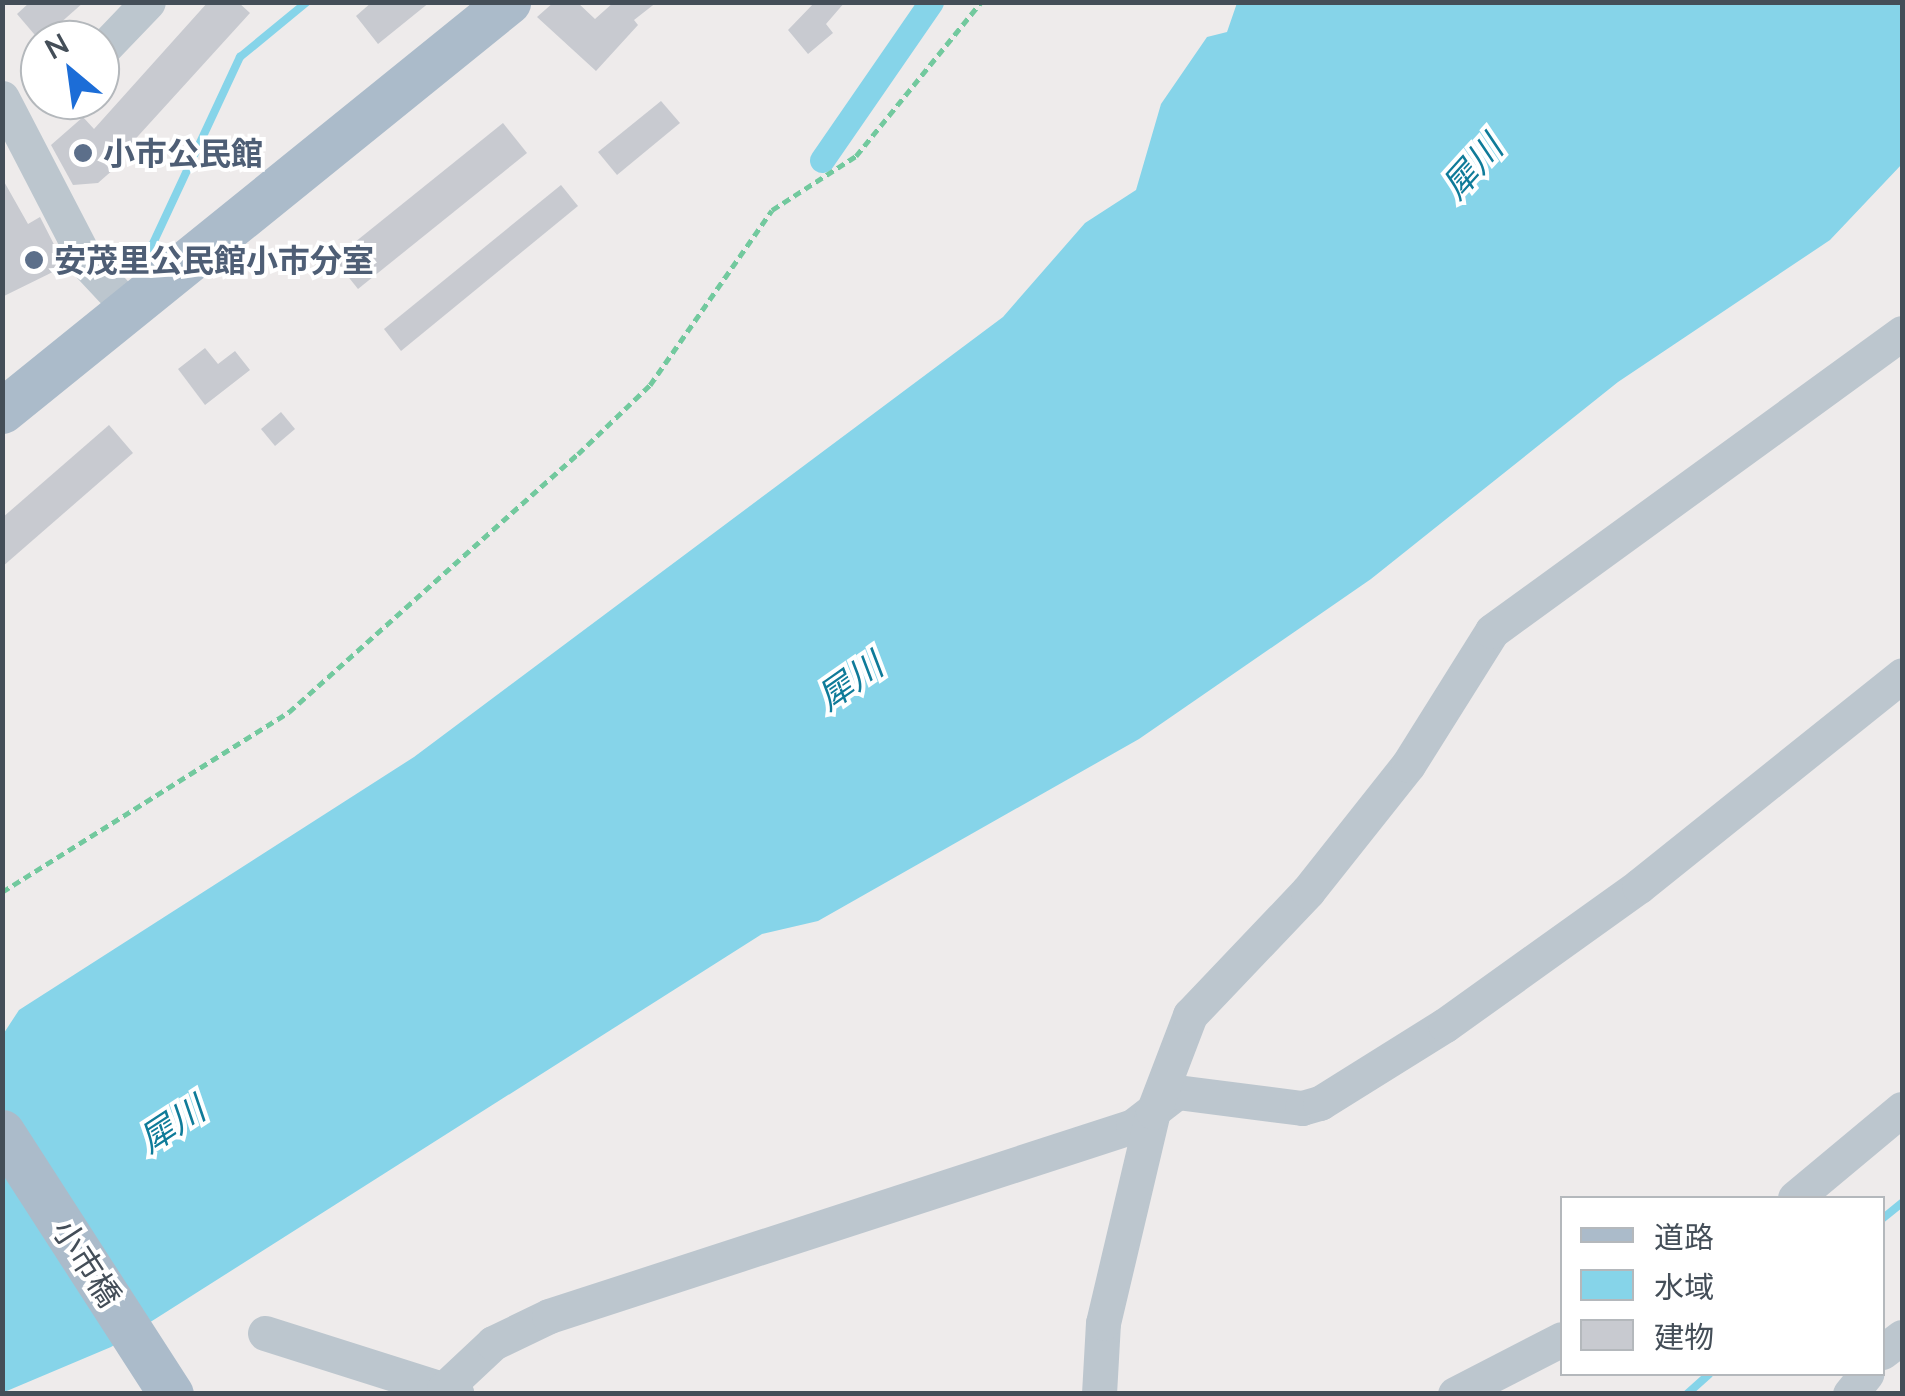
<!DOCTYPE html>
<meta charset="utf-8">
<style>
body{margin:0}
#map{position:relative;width:1905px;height:1396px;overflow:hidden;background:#eeebeb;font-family:Lato,"Noto Sans JP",sans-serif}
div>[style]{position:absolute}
.water>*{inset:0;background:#86d4e9}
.stream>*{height:8px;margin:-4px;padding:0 4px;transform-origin:4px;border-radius:4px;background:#86d4e9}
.canal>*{height:25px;margin:-12.5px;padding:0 12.5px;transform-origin:12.5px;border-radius:12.5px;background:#86d4e9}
.building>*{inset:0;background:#c8cad0}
.path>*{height:5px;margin-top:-2.5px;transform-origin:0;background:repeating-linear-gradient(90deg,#72c99e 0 8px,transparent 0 13px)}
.minor>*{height:35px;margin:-17.5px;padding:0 17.5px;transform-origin:17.5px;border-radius:17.5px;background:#bcc6ce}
.major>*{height:45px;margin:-22.5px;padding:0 22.5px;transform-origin:22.5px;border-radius:22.5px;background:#abbbca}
.dots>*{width:28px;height:28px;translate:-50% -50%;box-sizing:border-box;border:5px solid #fff;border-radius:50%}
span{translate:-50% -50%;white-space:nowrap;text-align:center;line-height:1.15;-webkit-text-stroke:8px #fff;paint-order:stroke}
.service-label{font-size:32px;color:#4e5e75;font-weight:700}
.left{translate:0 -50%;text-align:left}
.street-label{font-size:32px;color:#444e58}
.water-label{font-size:35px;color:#0f7b99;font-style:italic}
.frame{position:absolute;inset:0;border:5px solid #444e58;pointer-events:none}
.legend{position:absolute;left:1560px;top:1196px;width:325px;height:180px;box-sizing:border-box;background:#fff;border:2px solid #b4b8bc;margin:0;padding:12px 18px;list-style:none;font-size:30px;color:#444e58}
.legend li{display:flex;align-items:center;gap:20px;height:50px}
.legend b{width:50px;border:2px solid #b4b8bc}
.north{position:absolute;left:20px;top:20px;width:100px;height:100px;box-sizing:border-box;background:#fff;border:2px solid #b4b8bc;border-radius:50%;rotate:331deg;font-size:28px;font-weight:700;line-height:40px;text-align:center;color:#444e58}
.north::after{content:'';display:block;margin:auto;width:35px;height:45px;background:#1c6dd7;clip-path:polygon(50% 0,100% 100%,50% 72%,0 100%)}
</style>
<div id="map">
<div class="water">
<i style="clip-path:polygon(1237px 3px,1902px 3px,1902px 164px,1830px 240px,1618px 382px,1371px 579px,1139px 739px,818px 921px,762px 934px,111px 1347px,2px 1393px,2px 1036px,19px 1010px,414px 757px,1003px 317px,1085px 223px,1136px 190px,1161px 104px,1207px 37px,1227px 32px)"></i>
</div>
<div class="stream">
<i style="left:142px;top:267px;width:232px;rotate:-65deg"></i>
<i style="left:240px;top:57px;width:87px;rotate:-39.4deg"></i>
<i style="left:1882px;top:1219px;width:26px;rotate:-39deg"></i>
<i style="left:1687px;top:1394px;width:30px;rotate:-42deg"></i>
</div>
<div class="canal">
<i style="left:822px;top:160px;width:192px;rotate:-55.4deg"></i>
</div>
<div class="building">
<i style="clip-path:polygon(30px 2px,84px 2px,40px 41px,17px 14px)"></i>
<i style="clip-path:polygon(208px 2px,238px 2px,250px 13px,119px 157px,123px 161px,98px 183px,73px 185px,51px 145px,83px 117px,94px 129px)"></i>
<i style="clip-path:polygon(372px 2px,430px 2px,378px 44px,356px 16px)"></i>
<i style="clip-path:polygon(554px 2px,577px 2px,595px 19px,614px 2px,657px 2px,634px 20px,638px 25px,596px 71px,537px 17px)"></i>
<i style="clip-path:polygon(815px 2px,845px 2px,826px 24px,833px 33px,808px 54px,788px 30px)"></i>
<i style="clip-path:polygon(661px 101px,680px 123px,617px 175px,598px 152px)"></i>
<i style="clip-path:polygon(503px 123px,527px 153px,358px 289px,334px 259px)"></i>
<i style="clip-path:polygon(2px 178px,28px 224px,40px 217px,65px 266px,2px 297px)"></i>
<i style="clip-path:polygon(561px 185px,578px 206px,401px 351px,384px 329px)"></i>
<i style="clip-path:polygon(205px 348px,218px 364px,235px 351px,250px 370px,205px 405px,178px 369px)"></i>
<i style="clip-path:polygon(281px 412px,295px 429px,275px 446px,261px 429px)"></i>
<i style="clip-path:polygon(109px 425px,133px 453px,2px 567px,2px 518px)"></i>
</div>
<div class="path">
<i style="left:2px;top:892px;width:339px;rotate:-32.1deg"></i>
<i style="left:289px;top:712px;width:387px;rotate:-41.8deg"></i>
<i style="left:578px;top:454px;width:100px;rotate:-43.8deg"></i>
<i style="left:650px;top:385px;width:213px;rotate:-55.1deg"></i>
<i style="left:772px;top:210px;width:100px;rotate:-32.7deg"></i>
<i style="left:856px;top:156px;width:198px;rotate:-50.9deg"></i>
</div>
<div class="minor">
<i style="left:100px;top:52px;width:69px;rotate:-46.2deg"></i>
<i style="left:2px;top:98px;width:187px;rotate:62.6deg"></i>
<i style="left:88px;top:264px;width:60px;rotate:47deg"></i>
<i style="left:1795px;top:1198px;width:139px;rotate:-39.8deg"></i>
<i style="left:265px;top:1333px;width:201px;rotate:17.6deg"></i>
<i style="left:1882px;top:1352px;width:25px;rotate:-37deg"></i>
<i style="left:444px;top:1389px;width:67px;rotate:-43.2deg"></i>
<i style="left:493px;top:1343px;width:62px;rotate:-25.7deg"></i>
<i style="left:549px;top:1316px;width:614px;rotate:-18.02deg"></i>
<i style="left:1133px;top:1126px;width:56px;rotate:-37.7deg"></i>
<i style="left:1177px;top:1092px;width:126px;rotate:7.3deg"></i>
<i style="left:1302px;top:1108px;width:19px;rotate:-16deg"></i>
<i style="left:1320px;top:1103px;width:147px;rotate:-32deg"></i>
<i style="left:1445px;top:1025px;width:239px;rotate:-35.6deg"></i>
<i style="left:1639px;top:886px;width:337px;rotate:-38.7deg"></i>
<i style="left:1099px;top:1394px;width:71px;rotate:-86.8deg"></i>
<i style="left:1103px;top:1323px;width:217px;rotate:-76.7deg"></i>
<i style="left:1153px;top:1112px;width:104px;rotate:-69.1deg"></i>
<i style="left:1190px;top:1015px;width:171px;rotate:-46.4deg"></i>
<i style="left:1308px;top:891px;width:161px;rotate:-51.6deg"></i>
<i style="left:1408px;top:765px;width:158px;rotate:-57.9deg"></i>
<i style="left:1492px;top:631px;width:507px;rotate:-36.01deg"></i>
<i style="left:1455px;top:1394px;width:120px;rotate:-27.2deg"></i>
<i style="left:1850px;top:1394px;width:26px;rotate:-51deg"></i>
</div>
<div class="major">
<i style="left:2px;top:411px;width:651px;rotate:-38.95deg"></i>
<i style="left:2px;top:1132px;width:312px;rotate:57.2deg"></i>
</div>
<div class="dots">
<i style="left:83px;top:153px;background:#5c6f8a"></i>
<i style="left:34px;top:260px;background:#5c6f8a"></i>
</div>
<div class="service-label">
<span class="left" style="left:103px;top:153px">小市公民館</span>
<span class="left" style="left:54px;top:260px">安茂里公民館小市分室</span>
</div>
<div class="street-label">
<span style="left:87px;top:1263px;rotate:57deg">小市橋</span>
</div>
<div class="water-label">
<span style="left:1471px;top:166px;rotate:-48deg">犀川</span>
<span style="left:849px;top:680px;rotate:-35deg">犀川</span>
<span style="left:171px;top:1123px;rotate:-33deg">犀川</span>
</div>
<div class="frame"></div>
<ul class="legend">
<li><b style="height:12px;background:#abbbca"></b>道路</li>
<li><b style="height:28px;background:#86d4e9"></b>水域</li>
<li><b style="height:28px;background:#c8cad0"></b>建物</li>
</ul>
<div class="north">N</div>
</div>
